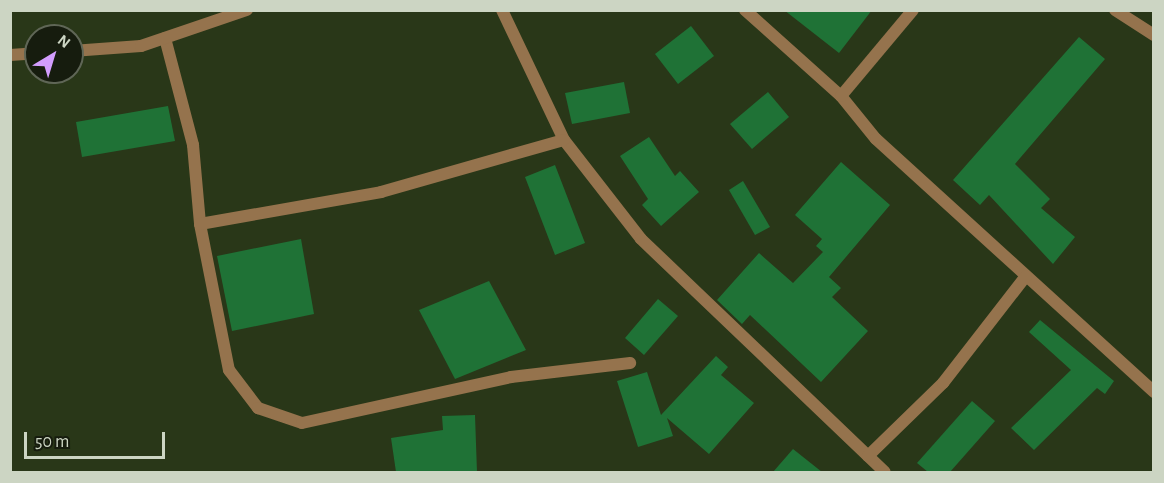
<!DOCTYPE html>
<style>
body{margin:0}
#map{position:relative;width:1164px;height:483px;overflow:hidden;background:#293718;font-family:"Alegreya Sans",sans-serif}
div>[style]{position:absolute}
.building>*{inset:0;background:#1f7236}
.minor>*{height:12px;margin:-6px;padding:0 6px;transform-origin:6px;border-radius:6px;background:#95734d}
span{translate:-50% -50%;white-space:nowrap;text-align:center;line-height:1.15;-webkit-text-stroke:5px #161c0e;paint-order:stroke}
.frame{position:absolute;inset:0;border:12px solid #ccd5c3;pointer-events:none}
.north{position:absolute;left:24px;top:24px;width:60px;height:60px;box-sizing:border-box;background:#161c0e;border:2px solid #5f6656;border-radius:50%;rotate:38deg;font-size:16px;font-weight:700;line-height:24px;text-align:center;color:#ccd5c3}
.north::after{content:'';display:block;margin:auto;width:21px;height:27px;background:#d29dfd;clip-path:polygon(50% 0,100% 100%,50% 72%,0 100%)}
.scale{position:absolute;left:24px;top:432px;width:141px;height:27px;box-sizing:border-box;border:3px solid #ccd5c3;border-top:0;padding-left:8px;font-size:18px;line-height:21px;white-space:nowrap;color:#ccd5c3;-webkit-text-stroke:4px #161c0e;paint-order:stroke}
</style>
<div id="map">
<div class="building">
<i style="clip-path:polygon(784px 10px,872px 10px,839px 53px)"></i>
<i style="clip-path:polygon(691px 26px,714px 56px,678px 84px,655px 54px)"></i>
<i style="clip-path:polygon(1079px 37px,1105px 59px,1015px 164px,1050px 199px,1041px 208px,1075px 237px,1053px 264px,989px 195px,980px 205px,953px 180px)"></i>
<i style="clip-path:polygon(624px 82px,630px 113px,572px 124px,565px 93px)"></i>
<i style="clip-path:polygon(768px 92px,789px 117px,752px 149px,730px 124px)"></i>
<i style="clip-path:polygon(168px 106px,175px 141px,82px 157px,76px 122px)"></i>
<i style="clip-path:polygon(649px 137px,675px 176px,680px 171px,699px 192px,661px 226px,642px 205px,648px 199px,620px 156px)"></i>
<i style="clip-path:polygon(841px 162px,890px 205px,829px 277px,841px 288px,832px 297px,868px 331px,821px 382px,750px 315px,742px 324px,717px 300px,759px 253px,793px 283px,823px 252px,816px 246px,822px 239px,795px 215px)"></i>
<i style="clip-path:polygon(555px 165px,585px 243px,555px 255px,525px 177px)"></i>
<i style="clip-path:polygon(743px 181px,770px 227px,755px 235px,729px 190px)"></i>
<i style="clip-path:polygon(301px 239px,314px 314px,232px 331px,217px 256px)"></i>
<i style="clip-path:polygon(489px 281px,526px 350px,455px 379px,419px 310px)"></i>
<i style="clip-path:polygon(658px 299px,678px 316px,644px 355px,625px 338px)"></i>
<i style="clip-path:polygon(1040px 320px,1114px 381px,1105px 394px,1097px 388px,1034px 450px,1011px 428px,1071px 370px,1029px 332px)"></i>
<i style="clip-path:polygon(716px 356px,728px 367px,721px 375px,754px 403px,709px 454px,667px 418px,673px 436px,638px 447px,617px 381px,647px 372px,661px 415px)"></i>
<i style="clip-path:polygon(972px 401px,995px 421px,950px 472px,928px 472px,917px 463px)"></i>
<i style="clip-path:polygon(475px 415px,477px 472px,396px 472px,391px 438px,443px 430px,442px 416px)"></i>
<i style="clip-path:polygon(793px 449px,822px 472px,773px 472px)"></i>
</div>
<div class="minor">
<i style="left:502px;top:10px;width:144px;rotate:64.5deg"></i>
<i style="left:564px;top:140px;width:125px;rotate:52.1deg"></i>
<i style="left:641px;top:239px;width:337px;rotate:43.7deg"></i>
<i style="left:745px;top:10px;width:129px;rotate:41.9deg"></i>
<i style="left:841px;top:96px;width:55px;rotate:50.9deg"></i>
<i style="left:876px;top:139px;width:376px;rotate:42.3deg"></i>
<i style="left:1115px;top:10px;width:46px;rotate:32.7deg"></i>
<i style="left:165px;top:38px;width:111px;rotate:75.3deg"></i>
<i style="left:193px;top:145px;width:79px;rotate:84.9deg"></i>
<i style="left:200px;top:224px;width:149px;rotate:78.8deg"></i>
<i style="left:229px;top:370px;width:48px;rotate:52.7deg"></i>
<i style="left:258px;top:408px;width:46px;rotate:18.8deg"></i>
<i style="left:302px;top:423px;width:214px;rotate:-12.4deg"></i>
<i style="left:511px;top:377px;width:120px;rotate:-6.7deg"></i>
<i style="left:72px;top:51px;width:69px;rotate:-4.1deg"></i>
<i style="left:141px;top:46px;width:112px;rotate:-18.8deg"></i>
<i style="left:10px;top:55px;width:26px;rotate:-4deg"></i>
<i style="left:841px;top:96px;width:112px;rotate:-50.1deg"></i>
<i style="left:200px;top:224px;width:184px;rotate:-10deg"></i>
<i style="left:381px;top:192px;width:190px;rotate:-15.9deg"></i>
<i style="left:868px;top:456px;width:105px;rotate:-44.2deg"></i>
<i style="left:943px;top:383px;width:135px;rotate:-52.2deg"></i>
</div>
<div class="frame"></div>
<div class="north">N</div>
<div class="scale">50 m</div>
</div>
